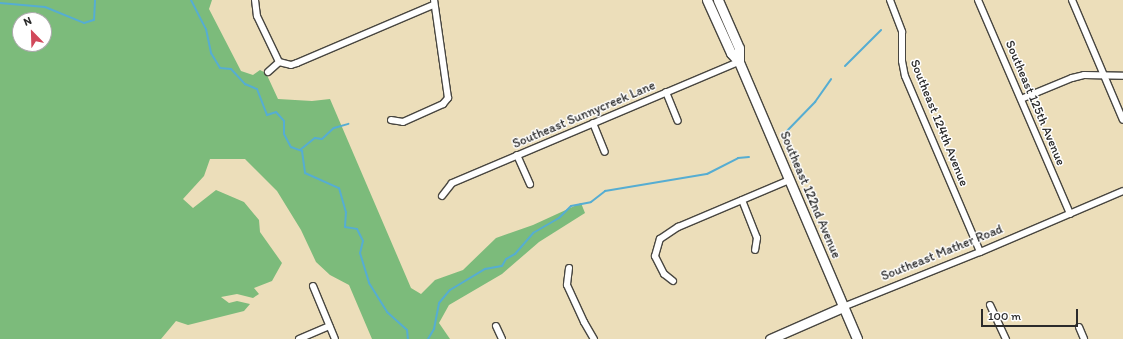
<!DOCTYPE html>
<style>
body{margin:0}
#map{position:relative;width:1123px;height:339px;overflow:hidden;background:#ecdeba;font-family:Itim,sans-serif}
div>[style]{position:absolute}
.forest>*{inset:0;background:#7cbb7b}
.stream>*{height:2px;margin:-1px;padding:0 1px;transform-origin:1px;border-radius:1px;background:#56add2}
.roads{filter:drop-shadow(1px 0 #484640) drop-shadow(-1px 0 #484640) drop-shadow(0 1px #484640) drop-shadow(0 -1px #484640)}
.street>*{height:6px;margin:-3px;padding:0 3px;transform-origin:3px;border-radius:3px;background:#fff}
.secondary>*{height:9px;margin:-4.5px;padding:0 4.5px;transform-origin:4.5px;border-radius:4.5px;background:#fff}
span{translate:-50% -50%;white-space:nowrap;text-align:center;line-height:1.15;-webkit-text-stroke:3px #fff;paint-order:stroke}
.street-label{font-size:13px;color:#2b2b2b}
.north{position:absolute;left:12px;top:12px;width:40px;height:40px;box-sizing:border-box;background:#fff;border:1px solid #aaa;border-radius:50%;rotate:337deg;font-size:11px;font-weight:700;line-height:16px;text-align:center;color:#2b2b2b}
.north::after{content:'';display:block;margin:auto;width:14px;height:18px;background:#d1495b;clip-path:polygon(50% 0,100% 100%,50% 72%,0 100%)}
.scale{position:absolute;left:981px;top:309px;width:97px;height:18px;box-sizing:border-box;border:2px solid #2b2b2b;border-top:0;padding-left:5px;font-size:12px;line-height:14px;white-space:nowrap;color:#2b2b2b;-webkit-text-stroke:3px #fff;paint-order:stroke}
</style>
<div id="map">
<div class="forest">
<i style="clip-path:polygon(evenodd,0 0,212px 0,209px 9px,241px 71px,253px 75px,260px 70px,266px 73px,278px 99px,312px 101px,330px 99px,411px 288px,421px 294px,435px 280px,463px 270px,496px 238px,533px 225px,581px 203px,585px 213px,539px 242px,502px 274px,449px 305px,439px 323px,450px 339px,372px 339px,349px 285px,330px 275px,316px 262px,301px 230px,277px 191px,245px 159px,210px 159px,204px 176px,183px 199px,193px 208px,216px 190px,244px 202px,259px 220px,260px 232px,282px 263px,272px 281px,254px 288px,259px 294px,253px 298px,237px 294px,221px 297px,229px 303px,237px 301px,250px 304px,244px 311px,188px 325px,176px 321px,161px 339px,0 339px,0 0,20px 20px,44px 20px,44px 44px,20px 44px,20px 20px)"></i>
</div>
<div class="stream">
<i style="left:191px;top:0;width:33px;rotate:63deg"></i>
<i style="left:206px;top:29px;width:25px;rotate:78deg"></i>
<i style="left:211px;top:53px;width:17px;rotate:59deg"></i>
<i style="left:220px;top:68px;width:11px;rotate:5deg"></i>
<i style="left:231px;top:69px;width:21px;rotate:47deg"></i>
<i style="left:245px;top:84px;width:13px;rotate:23deg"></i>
<i style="left:257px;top:89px;width:28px;rotate:69deg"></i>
<i style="left:267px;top:115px;width:9px;rotate:-18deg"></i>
<i style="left:276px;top:112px;width:12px;rotate:48deg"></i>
<i style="left:284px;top:121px;width:13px;rotate:90deg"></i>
<i style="left:284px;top:134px;width:15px;rotate:62deg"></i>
<i style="left:291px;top:147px;width:12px;rotate:20deg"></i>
<i style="left:302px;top:151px;width:22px;rotate:82deg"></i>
<i style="left:305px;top:173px;width:37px;rotate:24deg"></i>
<i style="left:339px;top:188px;width:25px;rotate:74deg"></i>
<i style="left:346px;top:212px;width:15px;rotate:94deg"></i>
<i style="left:345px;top:227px;width:12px;rotate:9deg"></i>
<i style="left:357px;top:229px;width:13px;rotate:63deg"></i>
<i style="left:363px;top:241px;width:12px;rotate:104deg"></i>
<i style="left:360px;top:253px;width:31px;rotate:73deg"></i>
<i style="left:369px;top:283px;width:34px;rotate:58deg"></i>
<i style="left:387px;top:312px;width:27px;rotate:42deg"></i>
<i style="left:407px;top:330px;width:9px;rotate:84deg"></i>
<i style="left:0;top:3px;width:45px;rotate:5.1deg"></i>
<i style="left:45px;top:7px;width:42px;rotate:22.3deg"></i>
<i style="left:84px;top:23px;width:10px;rotate:-17deg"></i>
<i style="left:94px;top:20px;width:20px;rotate:-87deg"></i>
<i style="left:845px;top:66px;width:51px;rotate:-45deg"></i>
<i style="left:784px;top:134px;width:45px;rotate:-45.9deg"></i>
<i style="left:815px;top:102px;width:28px;rotate:-55deg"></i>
<i style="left:300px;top:150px;width:19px;rotate:-39deg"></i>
<i style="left:315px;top:138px;width:7px;rotate:8deg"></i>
<i style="left:322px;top:139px;width:16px;rotate:-43deg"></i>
<i style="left:334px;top:128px;width:15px;rotate:-16deg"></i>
<i style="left:428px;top:339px;width:12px;rotate:-59deg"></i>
<i style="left:434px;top:329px;width:26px;rotate:-79deg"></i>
<i style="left:439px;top:303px;width:17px;rotate:-50deg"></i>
<i style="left:450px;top:290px;width:41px;rotate:-31deg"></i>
<i style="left:485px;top:269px;width:17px;rotate:-10deg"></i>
<i style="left:502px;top:266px;width:8px;rotate:-60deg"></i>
<i style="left:506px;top:259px;width:10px;rotate:-29deg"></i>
<i style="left:515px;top:254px;width:28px;rotate:-49deg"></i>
<i style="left:533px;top:233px;width:30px;rotate:-30deg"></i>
<i style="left:559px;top:218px;width:17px;rotate:-45deg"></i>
<i style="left:571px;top:206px;width:20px;rotate:-11deg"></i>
<i style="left:591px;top:202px;width:18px;rotate:-38deg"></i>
<i style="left:605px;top:191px;width:103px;rotate:-9.5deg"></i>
<i style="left:707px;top:174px;width:35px;rotate:-27deg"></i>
<i style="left:738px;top:158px;width:11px;rotate:-5deg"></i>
</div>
<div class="roads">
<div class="street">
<i style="left:255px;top:0;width:16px;rotate:83deg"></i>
<i style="left:257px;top:16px;width:51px;rotate:64.4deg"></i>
<i style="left:890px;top:0;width:34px;rotate:69deg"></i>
<i style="left:902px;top:32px;width:29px;rotate:90deg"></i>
<i style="left:902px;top:61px;width:15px;rotate:79deg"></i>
<i style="left:905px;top:76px;width:191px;rotate:66.9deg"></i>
<i style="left:978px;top:0;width:233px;rotate:66.7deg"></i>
<i style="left:1072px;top:0;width:130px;rotate:67deg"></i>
<i style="left:279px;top:62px;width:12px;rotate:14deg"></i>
<i style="left:291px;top:65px;width:6px;rotate:-18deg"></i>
<i style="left:297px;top:63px;width:148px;rotate:-23.1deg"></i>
<i style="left:268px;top:72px;width:15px;rotate:-42deg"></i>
<i style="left:666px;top:92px;width:31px;rotate:68deg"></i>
<i style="left:1021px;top:99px;width:55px;rotate:-22.4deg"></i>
<i style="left:1072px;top:78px;width:12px;rotate:-14deg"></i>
<i style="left:1084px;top:75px;width:39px;rotate:1deg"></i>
<i style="left:391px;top:120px;width:12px;rotate:9deg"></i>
<i style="left:403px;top:122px;width:44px;rotate:-24.2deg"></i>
<i style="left:443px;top:104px;width:8px;rotate:-50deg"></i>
<i style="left:448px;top:98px;width:99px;rotate:-98.1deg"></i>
<i style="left:593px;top:123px;width:31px;rotate:68deg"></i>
<i style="left:517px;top:155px;width:32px;rotate:66deg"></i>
<i style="left:442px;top:196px;width:16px;rotate:-52deg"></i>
<i style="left:452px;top:183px;width:311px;rotate:-22.9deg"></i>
<i style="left:742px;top:200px;width:41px;rotate:68.5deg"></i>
<i style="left:757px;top:238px;width:12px;rotate:99deg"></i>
<i style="left:569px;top:268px;width:17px;rotate:97deg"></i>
<i style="left:567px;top:285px;width:41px;rotate:65.3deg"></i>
<i style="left:584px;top:322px;width:20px;rotate:60deg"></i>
<i style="left:673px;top:281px;width:11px;rotate:-142deg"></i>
<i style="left:664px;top:274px;width:20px;rotate:-117deg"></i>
<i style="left:655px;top:256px;width:18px;rotate:-74deg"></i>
<i style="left:660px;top:239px;width:22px;rotate:-34deg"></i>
<i style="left:678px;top:227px;width:121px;rotate:-22.9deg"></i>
<i style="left:313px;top:286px;width:57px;rotate:67.5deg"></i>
<i style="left:990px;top:305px;width:38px;rotate:65deg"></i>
<i style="left:843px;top:307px;width:148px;rotate:-21.9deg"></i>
<i style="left:980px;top:252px;width:155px;rotate:-23.1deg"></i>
<i style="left:496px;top:326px;width:14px;rotate:65deg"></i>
<i style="left:1079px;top:327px;width:13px;rotate:67deg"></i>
<i style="left:299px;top:339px;width:33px;rotate:-23deg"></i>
</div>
<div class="secondary">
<i style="left:707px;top:0;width:58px;rotate:65.6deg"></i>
<i style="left:731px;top:53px;width:12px;rotate:48deg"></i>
<i style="left:739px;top:62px;width:301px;rotate:66.9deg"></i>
<i style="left:718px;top:0;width:52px;rotate:66.4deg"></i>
<i style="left:739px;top:48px;width:14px;rotate:90deg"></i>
<i style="left:770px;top:339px;width:80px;rotate:-23.7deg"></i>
</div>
</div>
<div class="street-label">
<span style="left:1035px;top:103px;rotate:67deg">Southeast 125th Avenue</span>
<span style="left:584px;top:115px;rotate:-23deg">Southeast Sunnycreek Lane</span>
<span style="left:939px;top:123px;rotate:68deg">Southeast 124th Avenue</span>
<span style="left:810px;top:195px;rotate:67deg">Southeast 122nd Avenue</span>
<span style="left:942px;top:253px;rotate:-22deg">Southeast Mather Road</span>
</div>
<div class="north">N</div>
<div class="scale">100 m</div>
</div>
